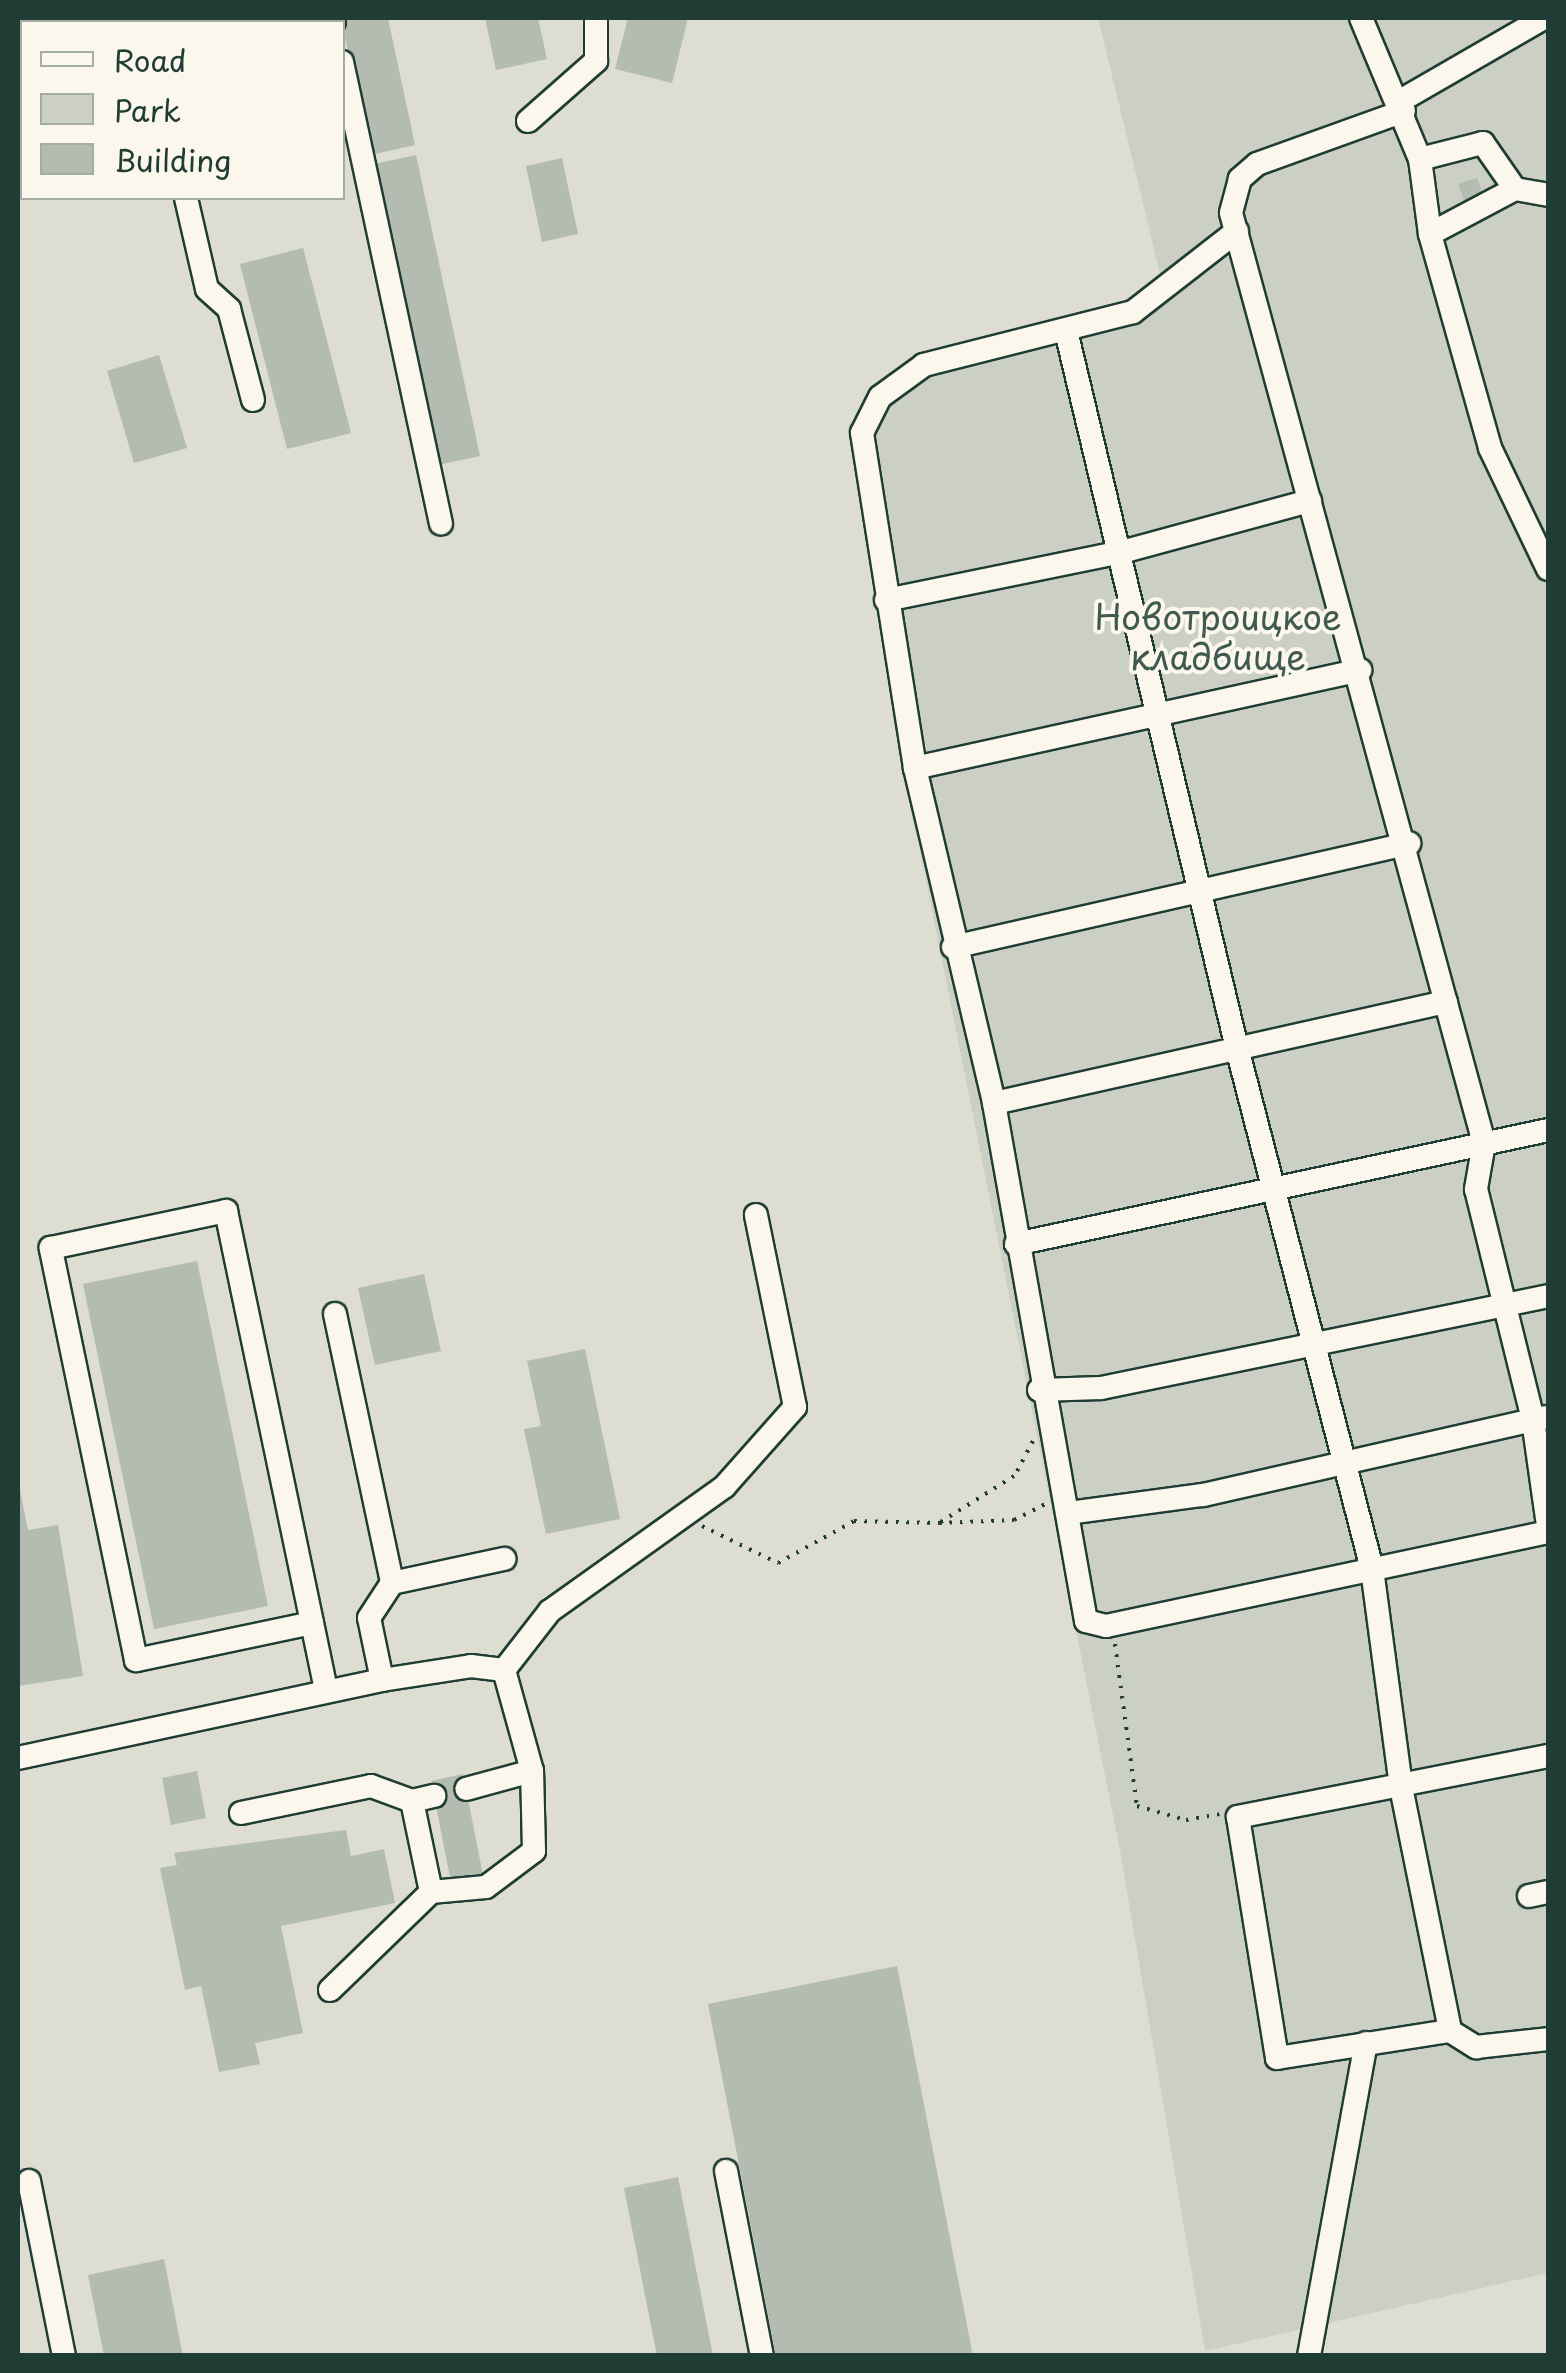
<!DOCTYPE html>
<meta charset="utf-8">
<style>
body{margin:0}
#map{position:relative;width:1566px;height:2373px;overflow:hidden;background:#eeece1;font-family:"Playpen Sans",sans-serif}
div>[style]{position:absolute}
.built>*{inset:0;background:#ddddd2}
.green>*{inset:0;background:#cbcfc4}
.building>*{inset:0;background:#b4bbb0}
.path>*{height:4px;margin-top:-2px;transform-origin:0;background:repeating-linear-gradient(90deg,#1f3d34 0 2.5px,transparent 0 10.5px)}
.roads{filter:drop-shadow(2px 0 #1f3d34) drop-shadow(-2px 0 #1f3d34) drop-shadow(0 2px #1f3d34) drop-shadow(0 -2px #1f3d34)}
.minor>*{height:22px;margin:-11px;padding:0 11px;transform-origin:11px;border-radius:11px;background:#fbf7ec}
span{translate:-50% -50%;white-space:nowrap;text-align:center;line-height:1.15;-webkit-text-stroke:8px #fbf7ec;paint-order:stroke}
.park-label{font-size:35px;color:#415a51}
.frame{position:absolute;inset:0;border:20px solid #1f3d34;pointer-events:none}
.legend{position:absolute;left:20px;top:20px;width:325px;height:180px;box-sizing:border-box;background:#fbf7ec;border:2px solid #a3ada2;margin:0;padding:12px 18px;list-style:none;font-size:30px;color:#1f3d34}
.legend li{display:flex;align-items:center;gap:20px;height:50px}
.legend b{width:50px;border:2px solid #a3ada2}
</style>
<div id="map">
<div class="built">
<i style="clip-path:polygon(evenodd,18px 18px,1098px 18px,1165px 295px,849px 425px,906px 781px,1120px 1851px,1205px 2350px,1548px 2273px,1548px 2355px,18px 2355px,18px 18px,22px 22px,342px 22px,342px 198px,22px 198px,22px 22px)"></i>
</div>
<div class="green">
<i style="clip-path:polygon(1098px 18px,1548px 18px,1548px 2273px,1205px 2351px,1120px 1851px,906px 781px,849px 425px,936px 364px,1165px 295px)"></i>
</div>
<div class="building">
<i style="clip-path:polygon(341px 18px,388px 18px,415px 145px,370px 155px)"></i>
<i style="clip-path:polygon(485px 18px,538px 18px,547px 59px,496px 70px)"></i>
<i style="clip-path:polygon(628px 18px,688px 18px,672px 83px,615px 69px)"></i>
<i style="clip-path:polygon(416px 155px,480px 456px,438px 465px,374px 164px)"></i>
<i style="clip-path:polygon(562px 158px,578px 234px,542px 242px,526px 166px)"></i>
<i style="clip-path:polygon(1477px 178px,1483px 196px,1465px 202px,1458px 184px)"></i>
<i style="clip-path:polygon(303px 248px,351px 433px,287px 449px,240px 264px)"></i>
<i style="clip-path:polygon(159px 355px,187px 448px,134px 463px,107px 371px)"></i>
<i style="clip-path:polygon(197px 1261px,268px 1606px,154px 1629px,83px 1284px)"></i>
<i style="clip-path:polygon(424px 1274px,441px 1351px,375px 1365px,358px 1288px)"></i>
<i style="clip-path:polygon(585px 1349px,620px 1519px,546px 1534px,524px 1429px,541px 1426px,527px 1361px)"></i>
<i style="clip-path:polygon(18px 1480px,28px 1530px,58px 1525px,83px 1676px,18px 1686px)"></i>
<i style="clip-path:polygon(197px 1771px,206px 1818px,171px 1825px,162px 1778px)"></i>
<i style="clip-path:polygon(463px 1774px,483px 1875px,451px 1882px,431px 1781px)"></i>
<i style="clip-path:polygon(346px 1830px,351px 1856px,384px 1849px,395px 1903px,281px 1926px,303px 2033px,255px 2043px,260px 2064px,219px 2072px,201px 1986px,185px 1990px,160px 1868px,177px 1865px,174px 1853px)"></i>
<i style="clip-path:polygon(897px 1966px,973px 2356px,776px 2356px,708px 2004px)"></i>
<i style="clip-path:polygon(678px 2177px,713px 2356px,657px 2356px,624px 2188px)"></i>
<i style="clip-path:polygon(164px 2259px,183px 2356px,104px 2356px,88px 2275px)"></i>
</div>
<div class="path">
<i style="left:1033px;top:1441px;width:40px;rotate:118deg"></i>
<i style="left:1014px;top:1476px;width:89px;rotate:147.9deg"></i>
<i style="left:939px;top:1523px;width:75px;rotate:-2.3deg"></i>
<i style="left:1014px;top:1520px;width:36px;rotate:-27deg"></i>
<i style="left:702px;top:1526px;width:85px;rotate:26deg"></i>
<i style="left:778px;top:1563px;width:87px;rotate:-28.9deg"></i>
<i style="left:854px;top:1521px;width:85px;rotate:1.3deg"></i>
<i style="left:1115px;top:1644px;width:163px;rotate:82.3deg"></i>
<i style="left:1137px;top:1806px;width:51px;rotate:15.9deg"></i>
<i style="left:1186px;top:1820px;width:34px;rotate:-10deg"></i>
</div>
<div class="roads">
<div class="minor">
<i style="left:145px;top:18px;width:4px;rotate:76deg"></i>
<i style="left:333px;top:18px;width:4px;rotate:76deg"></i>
<i style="left:1361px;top:18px;width:153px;rotate:67.3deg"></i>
<i style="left:1420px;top:159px;width:76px;rotate:82.4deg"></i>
<i style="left:1430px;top:234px;width:222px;rotate:74.3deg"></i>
<i style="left:1490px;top:448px;width:134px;rotate:64.4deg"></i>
<i style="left:342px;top:62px;width:472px;rotate:77.9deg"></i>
<i style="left:1400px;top:101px;width:166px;rotate:-30deg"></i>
<i style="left:1404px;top:111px;width:156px;rotate:160.2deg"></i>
<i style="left:1257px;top:164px;width:23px;rotate:139deg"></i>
<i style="left:1240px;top:179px;width:35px;rotate:105deg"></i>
<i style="left:1231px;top:213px;width:964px;rotate:74.78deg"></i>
<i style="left:1484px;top:1143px;width:47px;rotate:99.9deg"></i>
<i style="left:1476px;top:1189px;width:238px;rotate:76.1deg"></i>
<i style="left:1533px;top:1420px;width:106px;rotate:81.9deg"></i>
<i style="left:528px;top:121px;width:91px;rotate:-41.4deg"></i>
<i style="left:596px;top:61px;width:43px;rotate:-90deg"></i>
<i style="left:1420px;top:159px;width:65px;rotate:-14.3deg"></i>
<i style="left:1483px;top:143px;width:56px;rotate:55.2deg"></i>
<i style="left:186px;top:198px;width:93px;rotate:77deg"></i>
<i style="left:207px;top:289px;width:30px;rotate:42deg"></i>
<i style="left:229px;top:309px;width:94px;rotate:75.2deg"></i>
<i style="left:1237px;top:231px;width:132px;rotate:142.1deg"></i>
<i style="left:1133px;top:312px;width:216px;rotate:165.8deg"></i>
<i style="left:924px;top:365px;width:54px;rotate:144deg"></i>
<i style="left:880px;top:397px;width:40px;rotate:116.6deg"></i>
<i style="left:862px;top:433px;width:339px;rotate:81deg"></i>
<i style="left:915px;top:768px;width:344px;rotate:76.7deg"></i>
<i style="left:994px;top:1103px;width:526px;rotate:79.93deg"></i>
<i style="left:1086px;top:1621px;width:21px;rotate:14deg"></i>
<i style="left:1106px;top:1626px;width:452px;rotate:-12deg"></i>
<i style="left:1430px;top:234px;width:96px;rotate:-27.9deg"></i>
<i style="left:1515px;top:189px;width:34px;rotate:10deg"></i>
<i style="left:1066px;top:331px;width:737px;rotate:76.59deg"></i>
<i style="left:1237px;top:1048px;width:538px;rotate:75.47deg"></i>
<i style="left:1372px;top:1569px;width:220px;rotate:82.4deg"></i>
<i style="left:1401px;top:1787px;width:249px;rotate:78.6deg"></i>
<i style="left:886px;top:600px;width:237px;rotate:-11.5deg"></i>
<i style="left:1118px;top:553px;width:199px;rotate:-15.2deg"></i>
<i style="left:915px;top:768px;width:456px;rotate:-12.4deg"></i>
<i style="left:953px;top:947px;width:468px;rotate:-12.8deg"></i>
<i style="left:994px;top:1103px;width:463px;rotate:-12.6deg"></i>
<i style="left:1016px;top:1244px;width:544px;rotate:-12.09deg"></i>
<i style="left:335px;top:1314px;width:275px;rotate:78deg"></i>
<i style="left:1039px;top:1390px;width:62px;rotate:-1.8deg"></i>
<i style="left:1101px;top:1388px;width:456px;rotate:-11.6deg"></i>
<i style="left:1069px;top:1513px;width:135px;rotate:-7.7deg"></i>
<i style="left:1203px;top:1495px;width:351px;rotate:-12.8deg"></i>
<i style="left:312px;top:1623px;width:180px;rotate:168.1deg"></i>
<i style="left:136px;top:1660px;width:421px;rotate:-101.7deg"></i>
<i style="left:51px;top:1248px;width:179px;rotate:-11.9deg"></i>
<i style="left:226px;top:1211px;width:490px;rotate:78.2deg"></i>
<i style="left:504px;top:1670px;width:75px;rotate:-52.1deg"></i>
<i style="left:550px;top:1611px;width:214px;rotate:-35.5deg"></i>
<i style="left:724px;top:1487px;width:107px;rotate:-48.4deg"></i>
<i style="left:795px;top:1407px;width:196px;rotate:-101.5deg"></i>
<i style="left:504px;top:1670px;width:105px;rotate:74.5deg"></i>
<i style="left:382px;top:1680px;width:63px;rotate:-101.8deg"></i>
<i style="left:369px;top:1618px;width:42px;rotate:-56.7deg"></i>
<i style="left:392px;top:1583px;width:115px;rotate:-12.1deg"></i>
<i style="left:1548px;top:1756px;width:316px;rotate:168.9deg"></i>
<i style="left:1238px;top:1817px;width:244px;rotate:80.8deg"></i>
<i style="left:1277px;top:2058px;width:175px;rotate:-8.9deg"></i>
<i style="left:1450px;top:2031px;width:31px;rotate:32deg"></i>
<i style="left:1476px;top:2047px;width:72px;rotate:-6.3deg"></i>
<i style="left:18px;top:1758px;width:372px;rotate:-12.1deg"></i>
<i style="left:382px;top:1680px;width:90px;rotate:-8.9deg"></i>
<i style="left:471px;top:1666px;width:33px;rotate:7deg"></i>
<i style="left:412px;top:1801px;width:93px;rotate:78.2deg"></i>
<i style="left:241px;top:1813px;width:133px;rotate:-11.7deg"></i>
<i style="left:371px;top:1786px;width:44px;rotate:20.1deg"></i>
<i style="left:412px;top:1801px;width:23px;rotate:-13deg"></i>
<i style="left:1529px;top:1896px;width:19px;rotate:-12deg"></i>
<i style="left:330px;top:1990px;width:141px;rotate:-44.1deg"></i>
<i style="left:431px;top:1892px;width:55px;rotate:-5.2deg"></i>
<i style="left:486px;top:1887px;width:60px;rotate:-36.9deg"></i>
<i style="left:534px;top:1851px;width:80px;rotate:-91.4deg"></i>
<i style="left:532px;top:1771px;width:68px;rotate:164.7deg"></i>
<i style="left:726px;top:2171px;width:188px;rotate:79deg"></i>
<i style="left:29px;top:2181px;width:178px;rotate:78.7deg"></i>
<i style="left:1309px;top:2356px;width:318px;rotate:-79.7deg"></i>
</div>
</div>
<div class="park-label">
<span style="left:1218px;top:636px">Новотроицкое<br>кладбище</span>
</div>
<div class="frame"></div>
<ul class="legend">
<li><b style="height:12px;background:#fbf7ec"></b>Road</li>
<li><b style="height:28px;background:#cbcfc4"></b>Park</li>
<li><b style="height:28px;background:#b4bbb0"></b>Building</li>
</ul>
</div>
